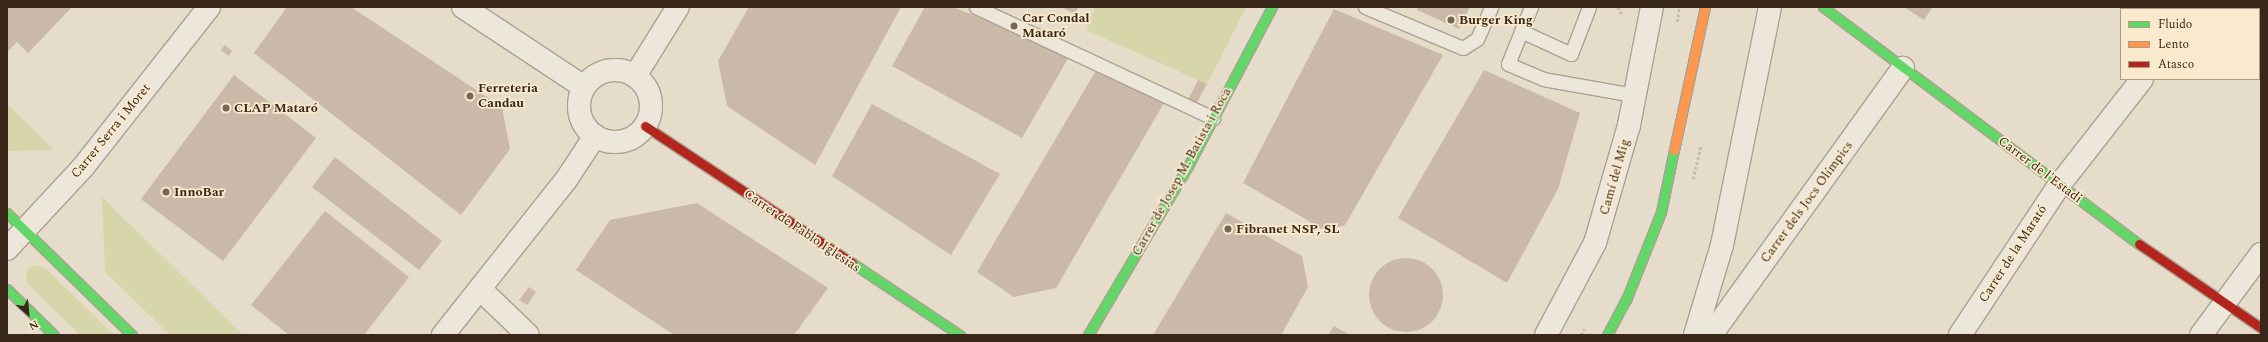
<!DOCTYPE html>
<meta charset="utf-8">
<style>
body{margin:0}
#map{position:relative;width:2268px;height:342px;overflow:hidden;background:#e5dcc9;font-family:Spectral,serif}
div>[style]{position:absolute}
.green>*{inset:0;background:#d7d6aa}
.building>*{inset:0;background:#cab9a9}
.round{border-radius:50%}
.path>*{height:2.5px;margin-top:-1.25px;transform-origin:0;background:repeating-linear-gradient(90deg,#c5bdb2 0 3px,transparent 0 5px)}
.roads{filter:drop-shadow(1px 0 #aaa193) drop-shadow(-1px 0 #aaa193) drop-shadow(0 1px #aaa193) drop-shadow(0 -1px #aaa193)}
.lane>*{height:13px;margin:-6.5px;padding:0 6.5px;transform-origin:6.5px;border-radius:6.5px;background:#ede6db}
.street>*{height:22px;margin:-11px;padding:0 11px;transform-origin:11px;border-radius:11px;background:#ede6db}
.street>.ring{margin:-11px;padding:0;box-sizing:content-box;background:none;border:22px solid #ede6db;border-radius:50%}
.fast>*{height:9px;margin:-4.5px;padding:0 4.5px;transform-origin:4.5px;border-radius:4.5px;background:#63d668}
.slow>*{height:9px;margin:-4.5px;padding:0 4.5px;transform-origin:4.5px;border-radius:4.5px;background:#ff974d}
.jam>*{height:9px;margin:-4.5px;padding:0 4.5px;transform-origin:4.5px;border-radius:4.5px;background:#b3261e}
.dots>*{width:11px;height:11px;translate:-50% -50%;box-sizing:border-box;border:2px solid #f9eacd;border-radius:50%}
span{translate:-50% -50%;white-space:nowrap;text-align:center;line-height:1.15;-webkit-text-stroke:3.5px #f9eacd;paint-order:stroke}
.poi-label{font-size:13px;color:#39281a;font-weight:700}
.left{translate:0 -50%;text-align:left}
.street-label{font-size:13px;color:#39281a}
.frame{position:absolute;inset:0;border:8px solid #39281a;pointer-events:none}
.legend{position:absolute;left:2120px;top:8px;width:140px;height:72px;box-sizing:border-box;background:#f9eacd;border:1px solid #ac9c85;margin:0;padding:5px 7px;list-style:none;font-size:12px;color:#39281a}
.legend li{display:flex;align-items:center;gap:8px;height:20px}
.legend b{width:20px;border:1px solid #ac9c85}
.north{position:absolute;left:8px;top:294px;width:40px;height:40px;-webkit-text-stroke:3px #f9eacd;paint-order:stroke;rotate:153deg;font-size:11px;font-weight:700;line-height:16px;text-align:center;color:#39281a}
.north::after{content:'';display:block;margin:auto;width:14px;height:18px;background:#39281a;clip-path:polygon(50% 0,100% 100%,50% 72%,0 100%)}
</style>
<div id="map">
<div class="green">
<i style="clip-path:polygon(1095px 7px,1246px 7px,1207px 84px,1086px 30px)"></i>
<i style="clip-path:polygon(7px 104px,51px 147px,53px 150px,7px 151px)"></i>
<i style="clip-path:polygon(102px 197px,243px 335px,170px 335px,105px 272px)"></i>
<i style="clip-path:polygon(33px 265px,45px 268px,114px 335px,80px 335px,27px 283px,26px 272px)"></i>
</div>
<div class="building">
<i style="clip-path:polygon(7px 7px,72px 7px,28px 53px,17px 42px,7px 52px)"></i>
<i style="clip-path:polygon(287px 7px,351px 7px,502px 107px,510px 149px,461px 215px,254px 53px)"></i>
<i style="clip-path:polygon(749px 7px,901px 7px,815px 165px,727px 106px,718px 61px)"></i>
<i style="clip-path:polygon(925px 7px,953px 7px,1070px 55px,1022px 138px,892px 66px)"></i>
<i style="clip-path:polygon(1061px 7px,1078px 7px,1075px 14px)"></i>
<i style="clip-path:polygon(1418px 7px,1470px 7px,1459px 29px,1417px 10px)"></i>
<i style="clip-path:polygon(1904px 7px,1933px 7px,1924px 20px)"></i>
<i style="clip-path:polygon(1334px 9px,1443px 55px,1345px 225px,1326px 231px,1243px 183px)"></i>
<i style="clip-path:polygon(225px 45px,232px 51px,229px 56px,221px 50px)"></i>
<i style="clip-path:polygon(1098px 67px,1164px 103px,1056px 288px,1014px 297px,977px 272px)"></i>
<i style="clip-path:polygon(1484px 70px,1580px 113px,1558px 189px,1507px 283px,1398px 218px)"></i>
<i style="clip-path:polygon(234px 75px,316px 138px,223px 261px,141px 199px)"></i>
<i style="clip-path:polygon(1198px 80px,1207px 84px,1195px 106px,1187px 102px)"></i>
<i style="clip-path:polygon(872px 104px,1000px 174px,951px 255px,832px 176px)"></i>
<i style="clip-path:polygon(335px 157px,442px 241px,419px 270px,312px 187px)"></i>
<i style="clip-path:polygon(697px 203px,828px 288px,794px 335px,674px 335px,576px 270px,610px 220px)"></i>
<i style="clip-path:polygon(325px 211px,409px 277px,364px 335px,289px 335px,251px 305px)"></i>
<i style="clip-path:polygon(1226px 213px,1302px 256px,1308px 287px,1281px 335px,1153px 335px)"></i>
<i class="round" style="left:1369px;top:258px;width:74px;height:74px"></i>
<i style="clip-path:polygon(529px 287px,536px 292px,527px 305px,519px 300px)"></i>
<i style="clip-path:polygon(1334px 326px,1350px 335px,1328px 335px)"></i>
</div>
<div class="path">
<i style="left:1618px;top:7px;width:8px;rotate:60deg"></i>
<i style="left:1677px;top:22px;width:15px;rotate:-82deg"></i>
<i style="left:1693px;top:179px;width:35px;rotate:-77deg"></i>
<i style="left:1581px;top:335px;width:7px;rotate:-63deg"></i>
</div>
<div class="roads">
<div class="lane">
<i style="left:976px;top:7px;width:262px;rotate:25.1deg"></i>
<i style="left:1365px;top:7px;width:106px;rotate:22.7deg"></i>
<i style="left:1463px;top:48px;width:17px;rotate:-33deg"></i>
<i style="left:1477px;top:39px;width:35px;rotate:-66deg"></i>
<i style="left:1531px;top:7px;width:61px;rotate:112deg"></i>
<i style="left:1508px;top:64px;width:38px;rotate:23deg"></i>
<i style="left:1543px;top:79px;width:92px;rotate:10deg"></i>
<i style="left:1521px;top:31px;width:55px;rotate:24.7deg"></i>
<i style="left:1571px;top:54px;width:50px;rotate:-69deg"></i>
</div>
<div class="street">
<i style="left:463px;top:7px;width:145px;rotate:33.5deg"></i>
<i style="left:2198px;top:9px;width:2px;rotate:-63deg"></i>
<i class="ring" style="left:579px;top:70px;width:50px;height:50px"></i>
<i style="left:635px;top:76px;width:81px;rotate:-58.1deg"></i>
<i style="left:7px;top:249px;width:113px;rotate:-47.1deg"></i>
<i style="left:84px;top:166px;width:202px;rotate:-51.8deg"></i>
<i style="left:480px;top:289px;width:66px;rotate:43.8deg"></i>
<i style="left:443px;top:335px;width:198px;rotate:-51.6deg"></i>
<i style="left:566px;top:180px;width:53px;rotate:-56.6deg"></i>
<i style="left:1546px;top:335px;width:104px;rotate:-62deg"></i>
<i style="left:1595px;top:243px;width:123px;rotate:-73.9deg"></i>
<i style="left:1629px;top:125px;width:120px;rotate:-79deg"></i>
<i style="left:1695px;top:335px;width:94px;rotate:-73.3deg"></i>
<i style="left:1722px;top:245px;width:243px;rotate:-78.6deg"></i>
<i style="left:1711px;top:335px;width:329px;rotate:-54.3deg"></i>
<i style="left:1960px;top:335px;width:181px;rotate:-56.5deg"></i>
<i style="left:2060px;top:184px;width:133px;rotate:-52deg"></i>
<i style="left:2201px;top:335px;width:101px;rotate:-53.5deg"></i>
</div>
<div class="fast">
<i style="left:1823px;top:7px;width:395px;rotate:36.9deg"></i>
<i style="left:7px;top:213px;width:175px;rotate:44.3deg"></i>
<i style="left:852px;top:263px;width:130px;rotate:33.7deg"></i>
<i style="left:7px;top:289px;width:66px;rotate:44.4deg"></i>
<i style="left:1088px;top:335px;width:196px;rotate:-59.4deg"></i>
<i style="left:1188px;top:166px;width:180px;rotate:-62.2deg"></i>
<i style="left:1607px;top:335px;width:40px;rotate:-62deg"></i>
<i style="left:1626px;top:300px;width:95px;rotate:-68.3deg"></i>
<i style="left:1661px;top:212px;width:63px;rotate:-78.2deg"></i>
</div>
<div class="slow">
<i style="left:1674px;top:150px;width:146px;rotate:-77.8deg"></i>
</div>
<div class="jam">
<i style="left:645px;top:126px;width:248px;rotate:33.5deg"></i>
<i style="left:2139px;top:244px;width:148px;rotate:34.5deg"></i>
</div>
</div>
<div class="dots">
<i style="left:1451px;top:20px;background:#756757"></i>
<i style="left:1014px;top:26px;background:#756757"></i>
<i style="left:470px;top:96px;background:#756757"></i>
<i style="left:226px;top:108px;background:#756757"></i>
<i style="left:166px;top:192px;background:#756757"></i>
<i style="left:1228px;top:229px;background:#756757"></i>
</div>
<div class="poi-label">
<span class="left" style="left:1022px;top:26px">Car Condal<br>Mataró</span>
<span class="left" style="left:1459px;top:20px">Burger King</span>
<span class="left" style="left:478px;top:96px">Ferreteria<br>Candau</span>
<span class="left" style="left:234px;top:108px">CLAP Mataró</span>
<span class="left" style="left:174px;top:192px">InnoBar</span>
<span class="left" style="left:1236px;top:229px">Fibranet NSP, SL</span>
</div>
<div class="street-label">
<span style="left:111px;top:131px;rotate:-51deg">Carrer Serra i Moret</span>
<span style="left:2040px;top:170px;rotate:37deg">Carrer de l'Estadi</span>
<span style="left:1182px;top:172px;rotate:-61deg">Carrer de Josep M. Batista i Roca</span>
<span style="left:1615px;top:177px;rotate:-74deg">Camí del Mig</span>
<span style="left:1807px;top:202px;rotate:-54deg">Carrer dels Jocs Olímpics</span>
<span style="left:802px;top:231px;rotate:34deg">Carrer de Pablo Iglesias</span>
<span style="left:2013px;top:254px;rotate:-57deg">Carrer de la Marató</span>
</div>
<div class="frame"></div>
<ul class="legend">
<li><b style="height:5px;background:#63d668"></b>Fluido</li>
<li><b style="height:5px;background:#ff974d"></b>Lento</li>
<li><b style="height:5px;background:#b3261e"></b>Atasco</li>
</ul>
<div class="north">N</div>
</div>
